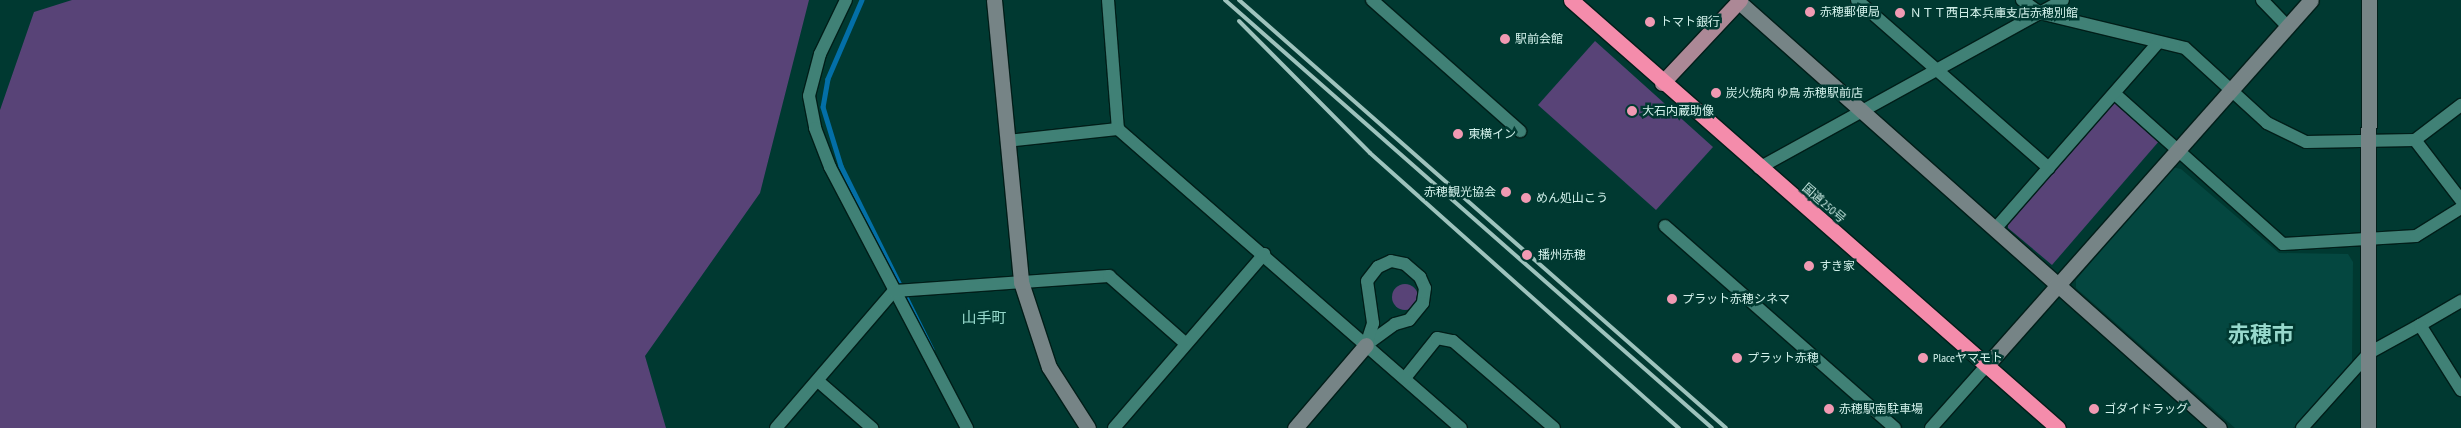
<!DOCTYPE html>
<meta charset="utf-8">
<style>
body{margin:0}
#map{position:relative;width:2461px;height:428px;overflow:hidden;background:#003931;font-family:"PT Sans Narrow","Noto Sans JP",sans-serif}
div>[style]{position:absolute}
.built>*{inset:0;background:#044740}
.green>*{inset:0;background:#584377}
.round{border-radius:50%}
.stream>*{height:4.5px;margin:-2.25px;padding:0 2.25px;transform-origin:2.25px;border-radius:2.25px;background:#036fa7}
.roads{filter:drop-shadow(1px 0 #001e19) drop-shadow(-1px 0 #001e19) drop-shadow(0 1px #001e19) drop-shadow(0 -1px #001e19)}
.street>*{height:12px;margin:-6px;padding:0 6px;transform-origin:6px;border-radius:6px;background:#408176}
.secondary>*{height:15px;margin:-7.5px;padding:0 7.5px;transform-origin:7.5px;border-radius:7.5px;background:#768486}
.primary>*{height:15px;margin:-7.5px;padding:0 7.5px;transform-origin:7.5px;border-radius:7.5px;background:#ac8896}
.highway>*{height:15px;margin:-7.5px;padding:0 7.5px;transform-origin:7.5px;border-radius:7.5px;background:#f48cab}
.rail>*{height:4px;margin:-2px;padding:0 2px;transform-origin:2px;border-radius:2px;background:#9ec3bd}
.dots>*{width:14px;height:14px;translate:-50% -50%;box-sizing:border-box;border:2px solid #003931;border-radius:50%}
span{translate:-50% -50%;white-space:nowrap;text-align:center;line-height:1.15;-webkit-text-stroke:5px #003931;paint-order:stroke}
.poi-label{font-size:12px;color:#d2f1eb}
.left{translate:0 -50%;text-align:left}
.right{translate:-100% -50%;text-align:right}
.street-label{font-size:12px;color:#d2f1eb}
.quarter-label{font-size:15px;color:#97d9cc}
.town-label{font-size:22px;color:#97d9cc;font-weight:700}
</style>
<div id="map">
<div class="built">
<i style="clip-path:polygon(2172px 167px,2181px 169px,2279px 253px,2348px 254px,2353px 262px,2352px 362px,2293px 428px,2235px 428px,2076px 288px,2076px 280px)"></i>
</div>
<div class="green">
<i style="clip-path:polygon(72px 0,809px 0,760px 193px,645px 356px,666px 428px,0 428px,0 110px,34px 12px)"></i>
<i style="clip-path:polygon(1595px 41px,1713px 147px,1656px 210px,1538px 105px)"></i>
<i style="clip-path:polygon(2118px 102px,2160px 140px,2052px 265px,2008px 228px,2008px 222px,2112px 103px)"></i>
<i class="round" style="left:1392px;top:284px;width:26px;height:26px"></i>
</div>
<div class="stream">
<i style="left:862px;top:0;width:86px;rotate:113.3deg"></i>
<i style="left:828px;top:79px;width:28px;rotate:100deg"></i>
<i style="left:823px;top:107px;width:62px;rotate:73deg"></i>
<i style="left:841px;top:166px;width:204px;rotate:63.6deg"></i>
</div>
<div class="roads">
<div class="street">
<i style="left:846px;top:0;width:60px;rotate:115.7deg"></i>
<i style="left:820px;top:54px;width:43px;rotate:104.7deg"></i>
<i style="left:809px;top:96px;width:33px;rotate:79deg"></i>
<i style="left:815px;top:128px;width:42px;rotate:69deg"></i>
<i style="left:830px;top:167px;width:295px;rotate:62.3deg"></i>
<i style="left:1108px;top:0;width:129px;rotate:85.6deg"></i>
<i style="left:1118px;top:129px;width:455px;rotate:41.1deg"></i>
<i style="left:1372px;top:0;width:198px;rotate:41.5deg"></i>
<i style="left:1857px;top:0;width:255px;rotate:41.2deg"></i>
<i style="left:2022px;top:0;width:22px;rotate:36deg"></i>
<i style="left:2040px;top:13px;width:149px;rotate:13.6deg"></i>
<i style="left:2185px;top:48px;width:111px;rotate:42.4deg"></i>
<i style="left:2267px;top:123px;width:43px;rotate:26deg"></i>
<i style="left:2306px;top:142px;width:109px;rotate:-1.1deg"></i>
<i style="left:2415px;top:140px;width:58px;rotate:-37.3deg"></i>
<i style="left:2262px;top:0;width:36px;rotate:46deg"></i>
<i style="left:2115px;top:94px;width:225px;rotate:41.8deg"></i>
<i style="left:2283px;top:244px;width:133px;rotate:-3.4deg"></i>
<i style="left:2416px;top:236px;width:53px;rotate:-31.9deg"></i>
<i style="left:2415px;top:140px;width:76px;rotate:52.5deg"></i>
<i style="left:1007px;top:141px;width:112px;rotate:-6.2deg"></i>
<i style="left:1759px;top:168px;width:347px;rotate:-28.9deg"></i>
<i style="left:1665px;top:226px;width:306px;rotate:41.3deg"></i>
<i style="left:1995px;top:229px;width:247px;rotate:-48.8deg"></i>
<i style="left:1391px;top:261px;width:14px;rotate:12deg"></i>
<i style="left:1405px;top:264px;width:20px;rotate:41deg"></i>
<i style="left:1420px;top:277px;width:12px;rotate:66deg"></i>
<i style="left:1425px;top:288px;width:15px;rotate:98deg"></i>
<i style="left:1423px;top:303px;width:22px;rotate:129deg"></i>
<i style="left:1409px;top:320px;width:15px;rotate:164deg"></i>
<i style="left:1395px;top:324px;width:36px;rotate:144deg"></i>
<i style="left:1366px;top:345px;width:23px;rotate:-72deg"></i>
<i style="left:1373px;top:323px;width:42px;rotate:-98.1deg"></i>
<i style="left:1367px;top:281px;width:18px;rotate:-52deg"></i>
<i style="left:1378px;top:267px;width:14px;rotate:-25deg"></i>
<i style="left:2420px;top:325px;width:48px;rotate:-30.3deg"></i>
<i style="left:1405px;top:378px;width:51px;rotate:-51.3deg"></i>
<i style="left:1437px;top:338px;width:16px;rotate:11deg"></i>
<i style="left:1453px;top:341px;width:133px;rotate:40.7deg"></i>
<i style="left:818px;top:381px;width:72px;rotate:41deg"></i>
<i style="left:776px;top:428px;width:181px;rotate:-49.3deg"></i>
<i style="left:894px;top:291px;width:216px;rotate:-4deg"></i>
<i style="left:1109px;top:276px;width:101px;rotate:41.4deg"></i>
<i style="left:1114px;top:428px;width:230px;rotate:-49.2deg"></i>
<i style="left:1931px;top:428px;width:83px;rotate:-48.4deg"></i>
<i style="left:2302px;top:428px;width:101px;rotate:-48.2deg"></i>
<i style="left:2369px;top:353px;width:58px;rotate:-28.8deg"></i>
<i style="left:2420px;top:325px;width:77px;rotate:57.8deg"></i>
</div>
<div class="secondary">
<i style="left:994px;top:0;width:283px;rotate:84.5deg"></i>
<i style="left:1021px;top:282px;width:89px;rotate:71.8deg"></i>
<i style="left:1049px;top:367px;width:72px;rotate:57.4deg"></i>
<i style="left:1738px;top:1px;width:643px;rotate:41.6deg"></i>
<i style="left:1986px;top:366px;width:489px;rotate:-48.4deg"></i>
<i style="left:1295px;top:428px;width:109px;rotate:-49.5deg"></i>
<i style="left:2368px;top:428px;width:428px;rotate:-89.9deg"></i>
</div>
<div class="primary">
<i style="left:1662px;top:83px;width:114px;rotate:-46.8deg"></i>
</div>
<div class="highway">
<i style="left:1571px;top:0;width:648px;rotate:41.31deg"></i>
</div>
</div>
<div class="rail">
<i style="left:1225px;top:0;width:648px;rotate:41.31deg"></i>
<i style="left:1239px;top:0;width:648px;rotate:41.31deg"></i>
<i style="left:1239px;top:21px;width:186px;rotate:45.2deg"></i>
<i style="left:1370px;top:153px;width:414px;rotate:41.7deg"></i>
</div>
<div class="dots">
<i style="left:1810px;top:12px;background:#f19ab3"></i>
<i style="left:1900px;top:13px;background:#f19ab3"></i>
<i style="left:1650px;top:22px;background:#f19ab3"></i>
<i style="left:1505px;top:39px;background:#f19ab3"></i>
<i style="left:1716px;top:93px;background:#f19ab3"></i>
<i style="left:1632px;top:111px;background:#f19ab3"></i>
<i style="left:1458px;top:134px;background:#f19ab3"></i>
<i style="left:1506px;top:192px;background:#f19ab3"></i>
<i style="left:1526px;top:198px;background:#f19ab3"></i>
<i style="left:1527px;top:255px;background:#f19ab3"></i>
<i style="left:1809px;top:266px;background:#f19ab3"></i>
<i style="left:1672px;top:299px;background:#f19ab3"></i>
<i style="left:1737px;top:358px;background:#f19ab3"></i>
<i style="left:1923px;top:358px;background:#f19ab3"></i>
<i style="left:1829px;top:409px;background:#f19ab3"></i>
<i style="left:2094px;top:409px;background:#f19ab3"></i>
</div>
<div class="poi-label">
<span class="left" style="left:1820px;top:12px">赤穂郵便局</span>
<span class="left" style="left:1910px;top:13px">ＮＴＴ西日本兵庫支店赤穂別館</span>
<span class="left" style="left:1660px;top:22px">トマト銀行</span>
<span class="left" style="left:1515px;top:39px">駅前会館</span>
<span class="left" style="left:1726px;top:93px">炭火焼肉 ゆ鳥 赤穂駅前店</span>
<span class="left" style="left:1642px;top:111px">大石内蔵助像</span>
<span class="left" style="left:1468px;top:134px">東横イン</span>
<span class="right" style="left:1496px;top:192px">赤穂観光協会</span>
<span class="left" style="left:1536px;top:198px">めん処山こう</span>
<span class="left" style="left:1538px;top:255px">播州赤穂</span>
<span class="left" style="left:1819px;top:266px">すき家</span>
<span class="left" style="left:1682px;top:299px">プラット赤穂シネマ</span>
<span class="left" style="left:1747px;top:358px">プラット赤穂</span>
<span class="left" style="left:1933px;top:358px">Placeヤマモト</span>
<span class="left" style="left:1839px;top:409px">赤穂駅南駐車場</span>
<span class="left" style="left:2104px;top:409px">ゴダイドラッグ</span>
</div>
<div class="street-label">
<span style="left:1824px;top:203px;rotate:41deg">国道250号</span>
</div>
<div class="quarter-label">
<span style="left:984px;top:318px">山手町</span>
</div>
<div class="town-label">
<span style="left:2261px;top:335px">赤穂市</span>
</div>
</div>
